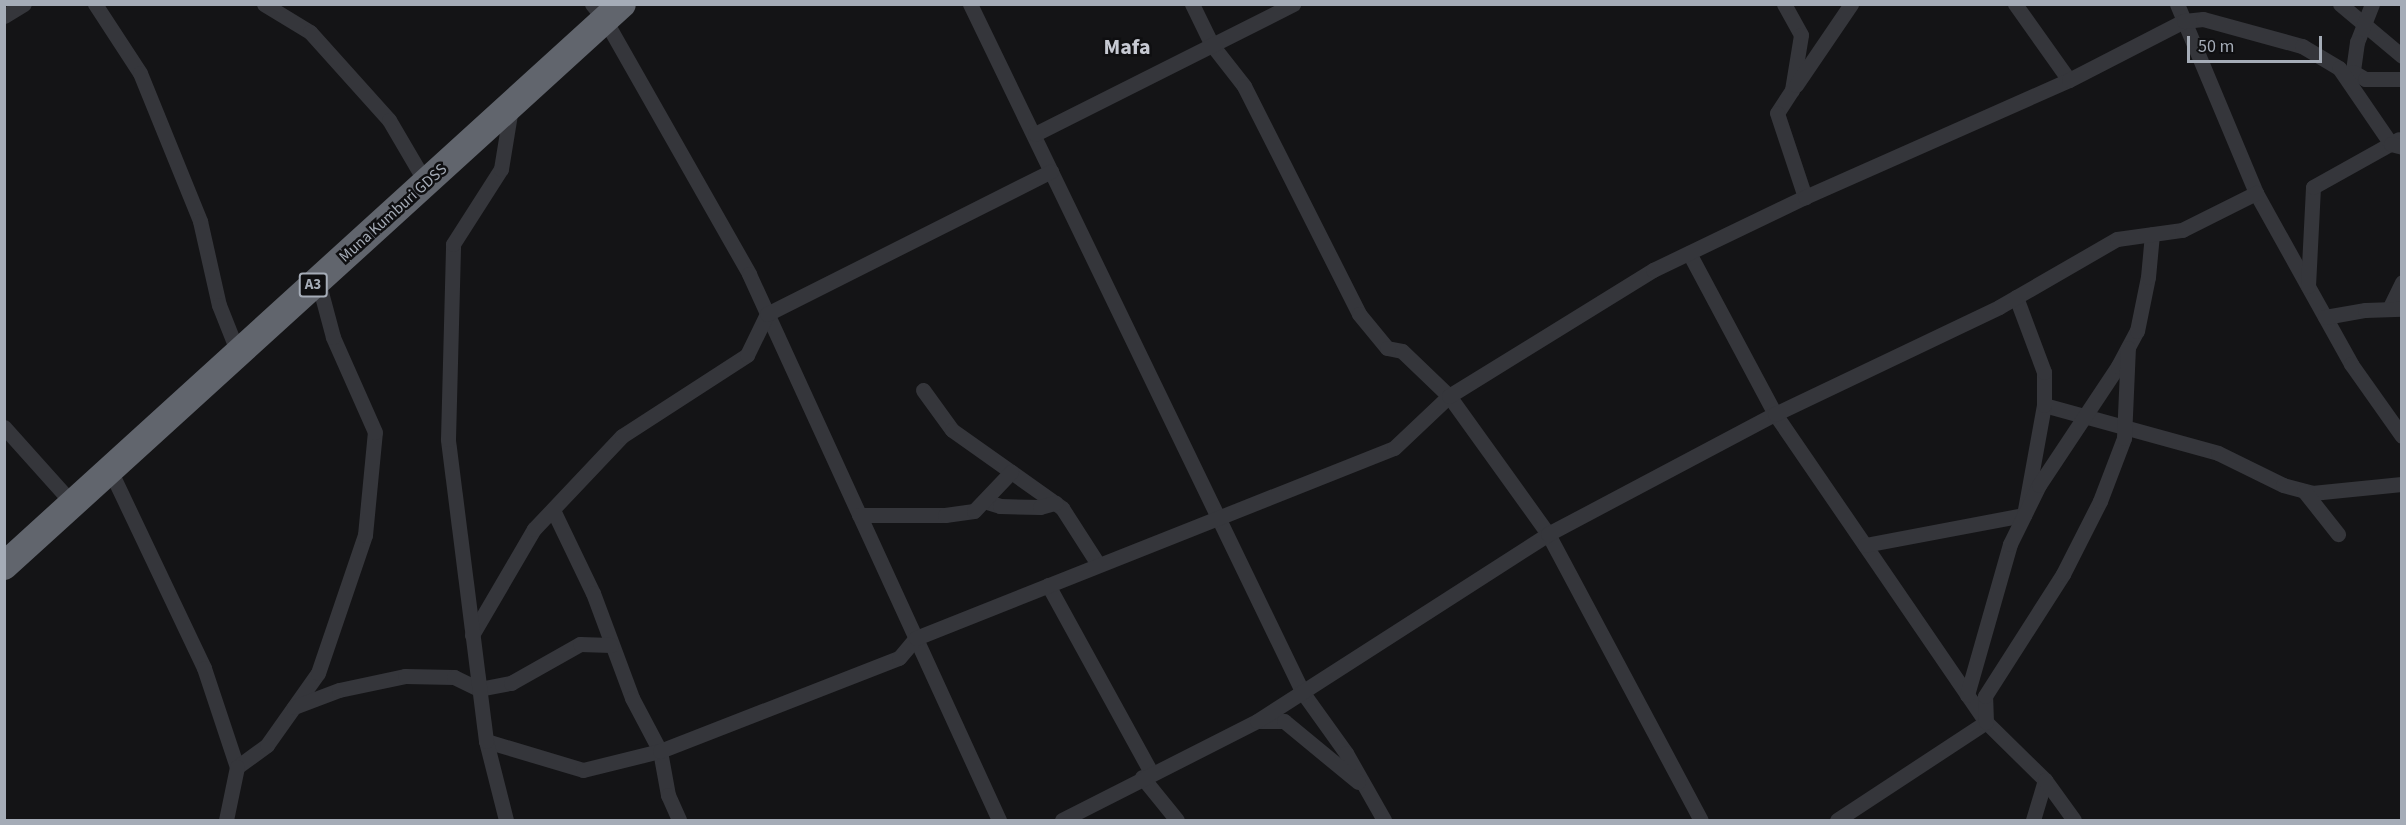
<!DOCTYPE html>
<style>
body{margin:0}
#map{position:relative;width:2406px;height:825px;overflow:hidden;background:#141416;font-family:"Source Sans 3",sans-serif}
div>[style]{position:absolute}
.street>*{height:15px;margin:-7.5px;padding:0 7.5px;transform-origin:7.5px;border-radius:7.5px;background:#35363b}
.highway>*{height:28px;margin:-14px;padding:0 14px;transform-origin:14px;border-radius:14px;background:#61656d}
span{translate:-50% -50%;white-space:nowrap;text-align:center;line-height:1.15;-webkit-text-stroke:5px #0f0f11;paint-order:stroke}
.shield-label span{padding:2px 4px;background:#0f0f11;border:2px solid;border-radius:4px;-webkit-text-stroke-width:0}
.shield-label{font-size:15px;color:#a5acb7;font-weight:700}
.street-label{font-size:16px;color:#a5acb7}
.district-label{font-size:22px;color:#c7cad3;font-weight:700}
.frame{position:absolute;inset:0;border:6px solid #a5acb7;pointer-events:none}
.scale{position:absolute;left:2187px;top:36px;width:135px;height:27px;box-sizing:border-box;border:3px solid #a5acb7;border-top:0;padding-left:8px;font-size:18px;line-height:21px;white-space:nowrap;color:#a5acb7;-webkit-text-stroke:4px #0f0f11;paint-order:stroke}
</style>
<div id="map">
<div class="street">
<i style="left:95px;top:4px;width:82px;rotate:56.9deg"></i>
<i style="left:140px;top:73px;width:160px;rotate:67.9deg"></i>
<i style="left:200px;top:221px;width:86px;rotate:77.3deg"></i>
<i style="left:219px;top:305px;width:52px;rotate:68.4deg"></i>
<i style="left:264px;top:4px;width:54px;rotate:31.3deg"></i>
<i style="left:310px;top:32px;width:118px;rotate:48.1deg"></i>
<i style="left:389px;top:120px;width:73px;rotate:59.6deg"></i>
<i style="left:592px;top:4px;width:21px;rotate:51deg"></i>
<i style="left:605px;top:20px;width:292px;rotate:60.4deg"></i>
<i style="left:749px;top:274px;width:601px;rotate:65.4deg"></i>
<i style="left:970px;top:4px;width:765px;rotate:64.21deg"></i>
<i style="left:1303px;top:693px;width:74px;rotate:54.4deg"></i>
<i style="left:1346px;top:753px;width:77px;rotate:60.4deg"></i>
<i style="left:1192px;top:4px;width:46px;rotate:64deg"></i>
<i style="left:1212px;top:45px;width:52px;rotate:52deg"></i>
<i style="left:1244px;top:86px;width:255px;rotate:63.2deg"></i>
<i style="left:1359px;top:314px;width:44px;rotate:50.5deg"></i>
<i style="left:1387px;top:348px;width:15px;rotate:11deg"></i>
<i style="left:1402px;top:351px;width:65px;rotate:43.8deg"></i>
<i style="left:1449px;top:396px;width:170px;rotate:54.3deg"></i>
<i style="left:1548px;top:534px;width:324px;rotate:61.9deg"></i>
<i style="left:1784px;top:4px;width:35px;rotate:61deg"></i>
<i style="left:1801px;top:35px;width:56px;rotate:99.3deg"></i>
<i style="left:1792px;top:90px;width:27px;rotate:123deg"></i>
<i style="left:1777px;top:113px;width:89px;rotate:71.6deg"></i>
<i style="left:2015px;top:4px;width:93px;rotate:54.6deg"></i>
<i style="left:2177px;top:4px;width:205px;rotate:67.3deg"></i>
<i style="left:2256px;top:193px;width:196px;rotate:60.9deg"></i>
<i style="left:2351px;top:364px;width:88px;rotate:54.7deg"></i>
<i style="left:2340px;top:4px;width:81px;rotate:40deg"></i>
<i style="left:2372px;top:4px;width:41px;rotate:111.5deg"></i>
<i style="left:2357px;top:42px;width:30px;rotate:98deg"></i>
<i style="left:2353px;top:72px;width:14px;rotate:30deg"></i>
<i style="left:2365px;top:79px;width:37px"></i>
<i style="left:4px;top:16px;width:23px;rotate:-31deg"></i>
<i style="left:1796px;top:85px;width:98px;rotate:-55.8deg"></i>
<i style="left:1035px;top:134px;width:289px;rotate:-26.7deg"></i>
<i style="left:1689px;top:253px;width:183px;rotate:61.9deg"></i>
<i style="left:1775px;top:414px;width:373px;rotate:55.6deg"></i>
<i style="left:1986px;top:722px;width:83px;rotate:44.5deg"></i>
<i style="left:2045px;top:780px;width:42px;rotate:106.7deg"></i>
<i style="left:2308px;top:286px;width:99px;rotate:-87.1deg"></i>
<i style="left:2313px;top:187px;width:98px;rotate:-29.2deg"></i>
<i style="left:2389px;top:309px;width:30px;rotate:-64deg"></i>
<i style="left:2325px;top:317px;width:41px;rotate:-9.9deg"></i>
<i style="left:2365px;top:310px;width:37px;rotate:-2deg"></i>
<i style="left:923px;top:390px;width:49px;rotate:54.1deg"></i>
<i style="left:952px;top:430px;width:135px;rotate:35.3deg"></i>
<i style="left:1062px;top:508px;width:67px;rotate:57.3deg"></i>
<i style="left:2044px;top:405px;width:180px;rotate:15.4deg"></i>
<i style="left:2218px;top:453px;width:72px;rotate:26.2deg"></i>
<i style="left:2283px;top:485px;width:30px;rotate:15deg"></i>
<i style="left:2312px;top:493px;width:90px;rotate:-5.7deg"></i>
<i style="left:4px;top:427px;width:103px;rotate:48.1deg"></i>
<i style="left:110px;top:470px;width:219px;rotate:64.6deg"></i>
<i style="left:204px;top:668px;width:104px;rotate:71.6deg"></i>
<i style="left:237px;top:767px;width:37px;rotate:-36deg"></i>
<i style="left:267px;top:745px;width:88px;rotate:-54.7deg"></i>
<i style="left:318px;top:673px;width:146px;rotate:-71.2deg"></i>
<i style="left:365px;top:535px;width:103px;rotate:-84.5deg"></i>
<i style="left:375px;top:432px;width:104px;rotate:-113.9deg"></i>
<i style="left:333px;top:337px;width:58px;rotate:-105deg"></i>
<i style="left:2304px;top:491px;width:55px;rotate:51.7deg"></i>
<i style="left:984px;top:501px;width:17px;rotate:17deg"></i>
<i style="left:1000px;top:506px;width:40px;rotate:1.4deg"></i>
<i style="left:1040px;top:507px;width:16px;rotate:-15deg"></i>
<i style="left:553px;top:510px;width:92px;rotate:64.3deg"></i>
<i style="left:593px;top:593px;width:112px;rotate:69.6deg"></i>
<i style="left:632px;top:698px;width:60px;rotate:62.2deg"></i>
<i style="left:660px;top:751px;width:45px;rotate:79.7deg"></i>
<i style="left:668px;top:795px;width:27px;rotate:66deg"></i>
<i style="left:859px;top:515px;width:86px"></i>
<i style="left:945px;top:515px;width:29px;rotate:-8deg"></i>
<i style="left:974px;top:511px;width:54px;rotate:-46.5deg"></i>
<i style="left:1865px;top:545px;width:162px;rotate:-10.7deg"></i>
<i style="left:2024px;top:515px;width:112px;rotate:-79.7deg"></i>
<i style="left:2044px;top:405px;width:33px;rotate:-90deg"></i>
<i style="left:2044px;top:372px;width:80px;rotate:-110.5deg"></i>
<i style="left:1048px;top:585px;width:213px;rotate:61.2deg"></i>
<i style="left:472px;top:635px;width:123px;rotate:-59.7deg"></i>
<i style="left:534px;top:529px;width:128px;rotate:-46.6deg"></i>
<i style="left:622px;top:436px;width:149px;rotate:-32.9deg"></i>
<i style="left:747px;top:355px;width:46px;rotate:-64deg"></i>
<i style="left:767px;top:314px;width:318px;rotate:-26.7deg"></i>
<i style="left:1967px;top:695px;width:157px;rotate:-74.1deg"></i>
<i style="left:2010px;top:544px;width:66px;rotate:-63.8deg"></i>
<i style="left:2039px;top:485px;width:143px;rotate:-56.4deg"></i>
<i style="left:2118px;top:366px;width:40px;rotate:-62deg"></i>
<i style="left:2137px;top:331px;width:55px;rotate:-78.5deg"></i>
<i style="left:2148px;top:277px;width:43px;rotate:-84.7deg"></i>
<i style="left:294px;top:707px;width:48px;rotate:-20.7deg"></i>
<i style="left:339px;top:690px;width:67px;rotate:-12deg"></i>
<i style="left:405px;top:676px;width:49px;rotate:1.2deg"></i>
<i style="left:454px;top:677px;width:28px;rotate:26deg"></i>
<i style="left:479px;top:689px;width:33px;rotate:-11deg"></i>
<i style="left:511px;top:683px;width:79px;rotate:-29.5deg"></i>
<i style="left:580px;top:644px;width:31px;rotate:2deg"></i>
<i style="left:1260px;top:721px;width:24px"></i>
<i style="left:1284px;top:721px;width:96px;rotate:39.5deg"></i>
<i style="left:486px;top:741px;width:101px;rotate:16.6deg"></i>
<i style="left:583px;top:770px;width:79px;rotate:-13.9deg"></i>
<i style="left:660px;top:751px;width:256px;rotate:-21.3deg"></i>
<i style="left:899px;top:658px;width:26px;rotate:-50deg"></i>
<i style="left:916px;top:638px;width:514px;rotate:-21.68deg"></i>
<i style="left:1394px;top:448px;width:76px;rotate:-43.4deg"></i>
<i style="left:1449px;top:396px;width:240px;rotate:-31.7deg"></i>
<i style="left:1653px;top:270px;width:169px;rotate:-25.7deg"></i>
<i style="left:1805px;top:197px;width:289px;rotate:-23.9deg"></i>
<i style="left:2069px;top:80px;width:129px;rotate:-27.2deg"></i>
<i style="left:2184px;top:21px;width:19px;rotate:-6deg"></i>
<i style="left:2203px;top:19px;width:103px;rotate:15.3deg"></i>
<i style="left:2302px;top:46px;width:43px;rotate:30.7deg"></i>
<i style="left:2339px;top:68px;width:92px;rotate:55.6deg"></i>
<i style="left:2391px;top:144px;width:11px;rotate:15deg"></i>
<i style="left:1142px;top:777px;width:55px;rotate:50.9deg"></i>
<i style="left:2045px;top:780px;width:49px;rotate:54.1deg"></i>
<i style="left:226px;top:820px;width:54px;rotate:-78.3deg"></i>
<i style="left:506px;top:820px;width:81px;rotate:-104.2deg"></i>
<i style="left:486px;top:741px;width:304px;rotate:-97.2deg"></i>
<i style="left:448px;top:439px;width:195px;rotate:-88.5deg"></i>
<i style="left:453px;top:244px;width:89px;rotate:-57.4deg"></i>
<i style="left:501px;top:169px;width:62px;rotate:-80.7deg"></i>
<i style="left:1062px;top:820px;width:219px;rotate:-26.9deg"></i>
<i style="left:1257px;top:721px;width:346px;rotate:-32.7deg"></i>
<i style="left:1548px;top:534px;width:257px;rotate:-27.9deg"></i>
<i style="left:1775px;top:414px;width:248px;rotate:-25.5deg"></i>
<i style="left:1999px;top:307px;width:136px;rotate:-30deg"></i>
<i style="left:2117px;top:239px;width:66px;rotate:-7.9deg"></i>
<i style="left:2182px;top:230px;width:83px;rotate:-26.6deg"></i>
<i style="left:1837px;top:820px;width:178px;rotate:-33.3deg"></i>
<i style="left:1986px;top:722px;width:26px;rotate:-92deg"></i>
<i style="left:1985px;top:696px;width:145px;rotate:-57.4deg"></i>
<i style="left:2063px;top:574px;width:82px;rotate:-63.1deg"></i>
<i style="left:2100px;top:501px;width:67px;rotate:-69.1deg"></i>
<i style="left:2124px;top:438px;width:90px;rotate:-87.5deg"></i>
</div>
<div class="highway">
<i style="left:4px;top:566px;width:835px;rotate:-42.28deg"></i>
</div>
<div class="shield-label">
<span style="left:313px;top:285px">A3</span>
</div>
<div class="street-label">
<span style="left:393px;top:213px;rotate:-42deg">Muna Kumburi GDSS</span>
</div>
<div class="district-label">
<span style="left:1127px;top:48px">Mafa</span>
</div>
<div class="frame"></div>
<div class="scale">50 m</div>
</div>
